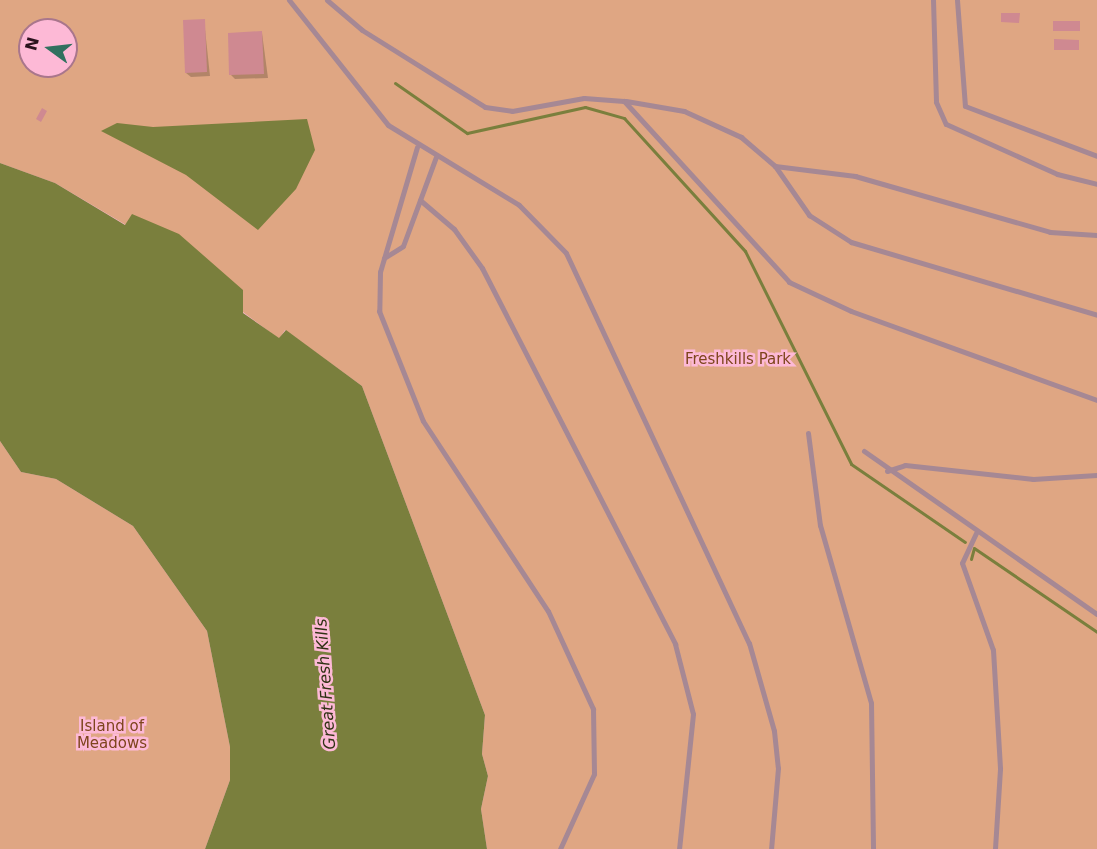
<!DOCTYPE html>
<style>
body{margin:0}
#map{position:relative;width:1097px;height:849px;overflow:hidden;background:#fdb9d6;font-family:"DejaVu Sans",sans-serif}
div>[style]{position:absolute}
.green>*{inset:0;background:#dfa683}
.water>*{inset:0;background:#7a7f3d}
.shadow>*{inset:0;background:#0003}
.stream>*{height:3px;margin:-1.5px;padding:0 1.5px;transform-origin:1.5px;border-radius:1.5px;background:#7a7f3d}
.building>*{inset:0;background:#cf8991}
.service>*{height:5px;margin:-2.5px;padding:0 2.5px;transform-origin:2.5px;border-radius:2.5px;background:#a68894}
span{translate:-50% -50%;white-space:nowrap;text-align:center;line-height:1.15;-webkit-text-stroke:5px #fdb9d6;paint-order:stroke}
.park-label{font-size:15px;color:#7e451d}
.water-label{font-size:16px;color:#303214;font-style:italic}
.north{position:absolute;left:18px;top:18px;width:60px;height:60px;box-sizing:border-box;background:#fdb9d6;border:2px solid #a9768c;border-radius:50%;rotate:285deg;font-size:16px;font-weight:700;line-height:24px;text-align:center;color:#2a121d}
.north::after{content:'';display:block;margin:auto;width:21px;height:27px;background:#31715f;clip-path:polygon(50% 0,100% 100%,50% 72%,0 100%)}
</style>
<div id="map">
<div class="green">
<i style="clip-path:polygon(evenodd,0 0,1097px 0,1097px 849px,487px 849px,481px 809px,488px 776px,482px 754px,485px 715px,362px 386px,285px 330px,279px 339px,126px 225px,55px 183px,0 163px,0 0,30px 30px,66px 30px,66px 66px,30px 66px,30px 30px)"></i>
<i style="clip-path:polygon(0 441px,21px 472px,56px 479px,133px 526px,207px 631px,230px 747px,230px 780px,205px 849px,0 849px)"></i>
</div>
<div class="water">
<i style="clip-path:polygon(307px 119px,315px 150px,296px 189px,258px 230px,186px 175px,101px 131px,117px 123px,153px 127px)"></i>
<i style="clip-path:polygon(0 163px,55px 183px,125px 225px,132px 214px,179px 234px,243px 290px,243px 313px,279px 338px,286px 330px,362px 386px,485px 715px,482px 754px,488px 776px,481px 809px,487px 849px,205px 849px,230px 780px,230px 747px,207px 631px,133px 526px,56px 479px,21px 472px,0 441px)"></i>
</div>
<div class="shadow">
<i style="clip-path:polygon(204px 20px,210px 76px,191px 77px,186px 73px)"></i>
<i style="clip-path:polygon(262px 33px,268px 78px,235px 79px,231px 75px)"></i>
</div>
<div class="stream">
<i style="left:395px;top:83px;width:88px;rotate:34.8deg"></i>
<i style="left:467px;top:133px;width:121px;rotate:-12.4deg"></i>
<i style="left:585px;top:107px;width:41px;rotate:15.8deg"></i>
<i style="left:624px;top:118px;width:180px;rotate:47.7deg"></i>
<i style="left:745px;top:251px;width:238px;rotate:63.5deg"></i>
<i style="left:851px;top:464px;width:138px;rotate:34.4deg"></i>
<i style="left:971px;top:559px;width:11px;rotate:-75deg"></i>
<i style="left:974px;top:548px;width:149px;rotate:34.3deg"></i>
</div>
<div class="building">
<i style="clip-path:polygon(1001px 13px,1020px 13px,1019px 23px,1001px 22px)"></i>
<i style="clip-path:polygon(205px 19px,207px 72px,185px 73px,183px 20px)"></i>
<i style="clip-path:polygon(1053px 21px,1080px 21px,1080px 31px,1053px 31px)"></i>
<i style="clip-path:polygon(262px 31px,264px 74px,229px 75px,228px 33px)"></i>
<i style="clip-path:polygon(1054px 39px,1079px 40px,1079px 50px,1054px 50px)"></i>
<i style="clip-path:polygon(42px 108px,47px 111px,41px 122px,36px 119px)"></i>
</div>
<div class="service">
<i style="left:289px;top:0;width:159px;rotate:51.6deg"></i>
<i style="left:388px;top:125px;width:153px;rotate:31.4deg"></i>
<i style="left:519px;top:205px;width:67px;rotate:45.6deg"></i>
<i style="left:566px;top:253px;width:431px;rotate:64.9deg"></i>
<i style="left:749px;top:643px;width:91px;rotate:74.1deg"></i>
<i style="left:774px;top:731px;width:37px;rotate:84deg"></i>
<i style="left:778px;top:768px;width:81px;rotate:94.9deg"></i>
<i style="left:327px;top:0;width:46px;rotate:40.6deg"></i>
<i style="left:362px;top:30px;width:145px;rotate:32deg"></i>
<i style="left:485px;top:107px;width:27px;rotate:8deg"></i>
<i style="left:512px;top:111px;width:73px;rotate:-10.2deg"></i>
<i style="left:584px;top:98px;width:40px;rotate:4.3deg"></i>
<i style="left:624px;top:101px;width:245px;rotate:47.6deg"></i>
<i style="left:789px;top:282px;width:68px;rotate:25.1deg"></i>
<i style="left:851px;top:311px;width:262px;rotate:19.9deg"></i>
<i style="left:933px;top:0;width:102px;rotate:88.3deg"></i>
<i style="left:936px;top:102px;width:24px;rotate:66deg"></i>
<i style="left:946px;top:124px;width:122px;rotate:24.2deg"></i>
<i style="left:1057px;top:174px;width:41px;rotate:14deg"></i>
<i style="left:957px;top:0;width:106px;rotate:85.7deg"></i>
<i style="left:965px;top:106px;width:141px;rotate:20.7deg"></i>
<i style="left:626px;top:101px;width:59px;rotate:9.8deg"></i>
<i style="left:684px;top:111px;width:63px;rotate:24.5deg"></i>
<i style="left:741px;top:137px;width:45px;rotate:40.5deg"></i>
<i style="left:775px;top:166px;width:60px;rotate:55.2deg"></i>
<i style="left:809px;top:215px;width:50px;rotate:32.7deg"></i>
<i style="left:851px;top:242px;width:257px;rotate:16.5deg"></i>
<i style="left:417px;top:147px;width:130px;rotate:106.5deg"></i>
<i style="left:380px;top:272px;width:39px;rotate:91deg"></i>
<i style="left:379px;top:311px;width:118px;rotate:68.2deg"></i>
<i style="left:423px;top:421px;width:227px;rotate:56.7deg"></i>
<i style="left:548px;top:611px;width:108px;rotate:65.3deg"></i>
<i style="left:593px;top:709px;width:65px;rotate:89.1deg"></i>
<i style="left:594px;top:774px;width:82px;rotate:114.4deg"></i>
<i style="left:775px;top:166px;width:81px;rotate:7.1deg"></i>
<i style="left:855px;top:176px;width:203px;rotate:16deg"></i>
<i style="left:1050px;top:232px;width:47px;rotate:3.7deg"></i>
<i style="left:420px;top:200px;width:45px;rotate:40.5deg"></i>
<i style="left:454px;top:229px;width:48px;rotate:54.3deg"></i>
<i style="left:482px;top:268px;width:423px;rotate:62.8deg"></i>
<i style="left:675px;top:644px;width:72px;rotate:75.6deg"></i>
<i style="left:693px;top:714px;width:136px;rotate:95.9deg"></i>
<i style="left:384px;top:258px;width:22px;rotate:-32deg"></i>
<i style="left:403px;top:246px;width:95px;rotate:-69.7deg"></i>
<i style="left:808px;top:433px;width:93px;rotate:82.6deg"></i>
<i style="left:820px;top:525px;width:185px;rotate:74deg"></i>
<i style="left:871px;top:703px;width:146px;rotate:89.2deg"></i>
<i style="left:864px;top:451px;width:284px;rotate:35deg"></i>
<i style="left:887px;top:471px;width:19px;rotate:-18deg"></i>
<i style="left:905px;top:465px;width:129px;rotate:6.2deg"></i>
<i style="left:1033px;top:479px;width:64px;rotate:-3.6deg"></i>
<i style="left:976px;top:533px;width:33px;rotate:115deg"></i>
<i style="left:962px;top:563px;width:92px;rotate:70.4deg"></i>
<i style="left:993px;top:650px;width:119px;rotate:86.6deg"></i>
<i style="left:1000px;top:769px;width:80px;rotate:93.6deg"></i>
</div>
<div class="park-label">
<span style="left:738px;top:360px">Freshkills Park</span>
<span style="left:112px;top:735px">Island of<br>Meadows</span>
</div>
<div class="water-label">
<span style="left:326px;top:684px;rotate:-94deg">Great Fresh Kills</span>
</div>
<div class="north">N</div>
</div>
